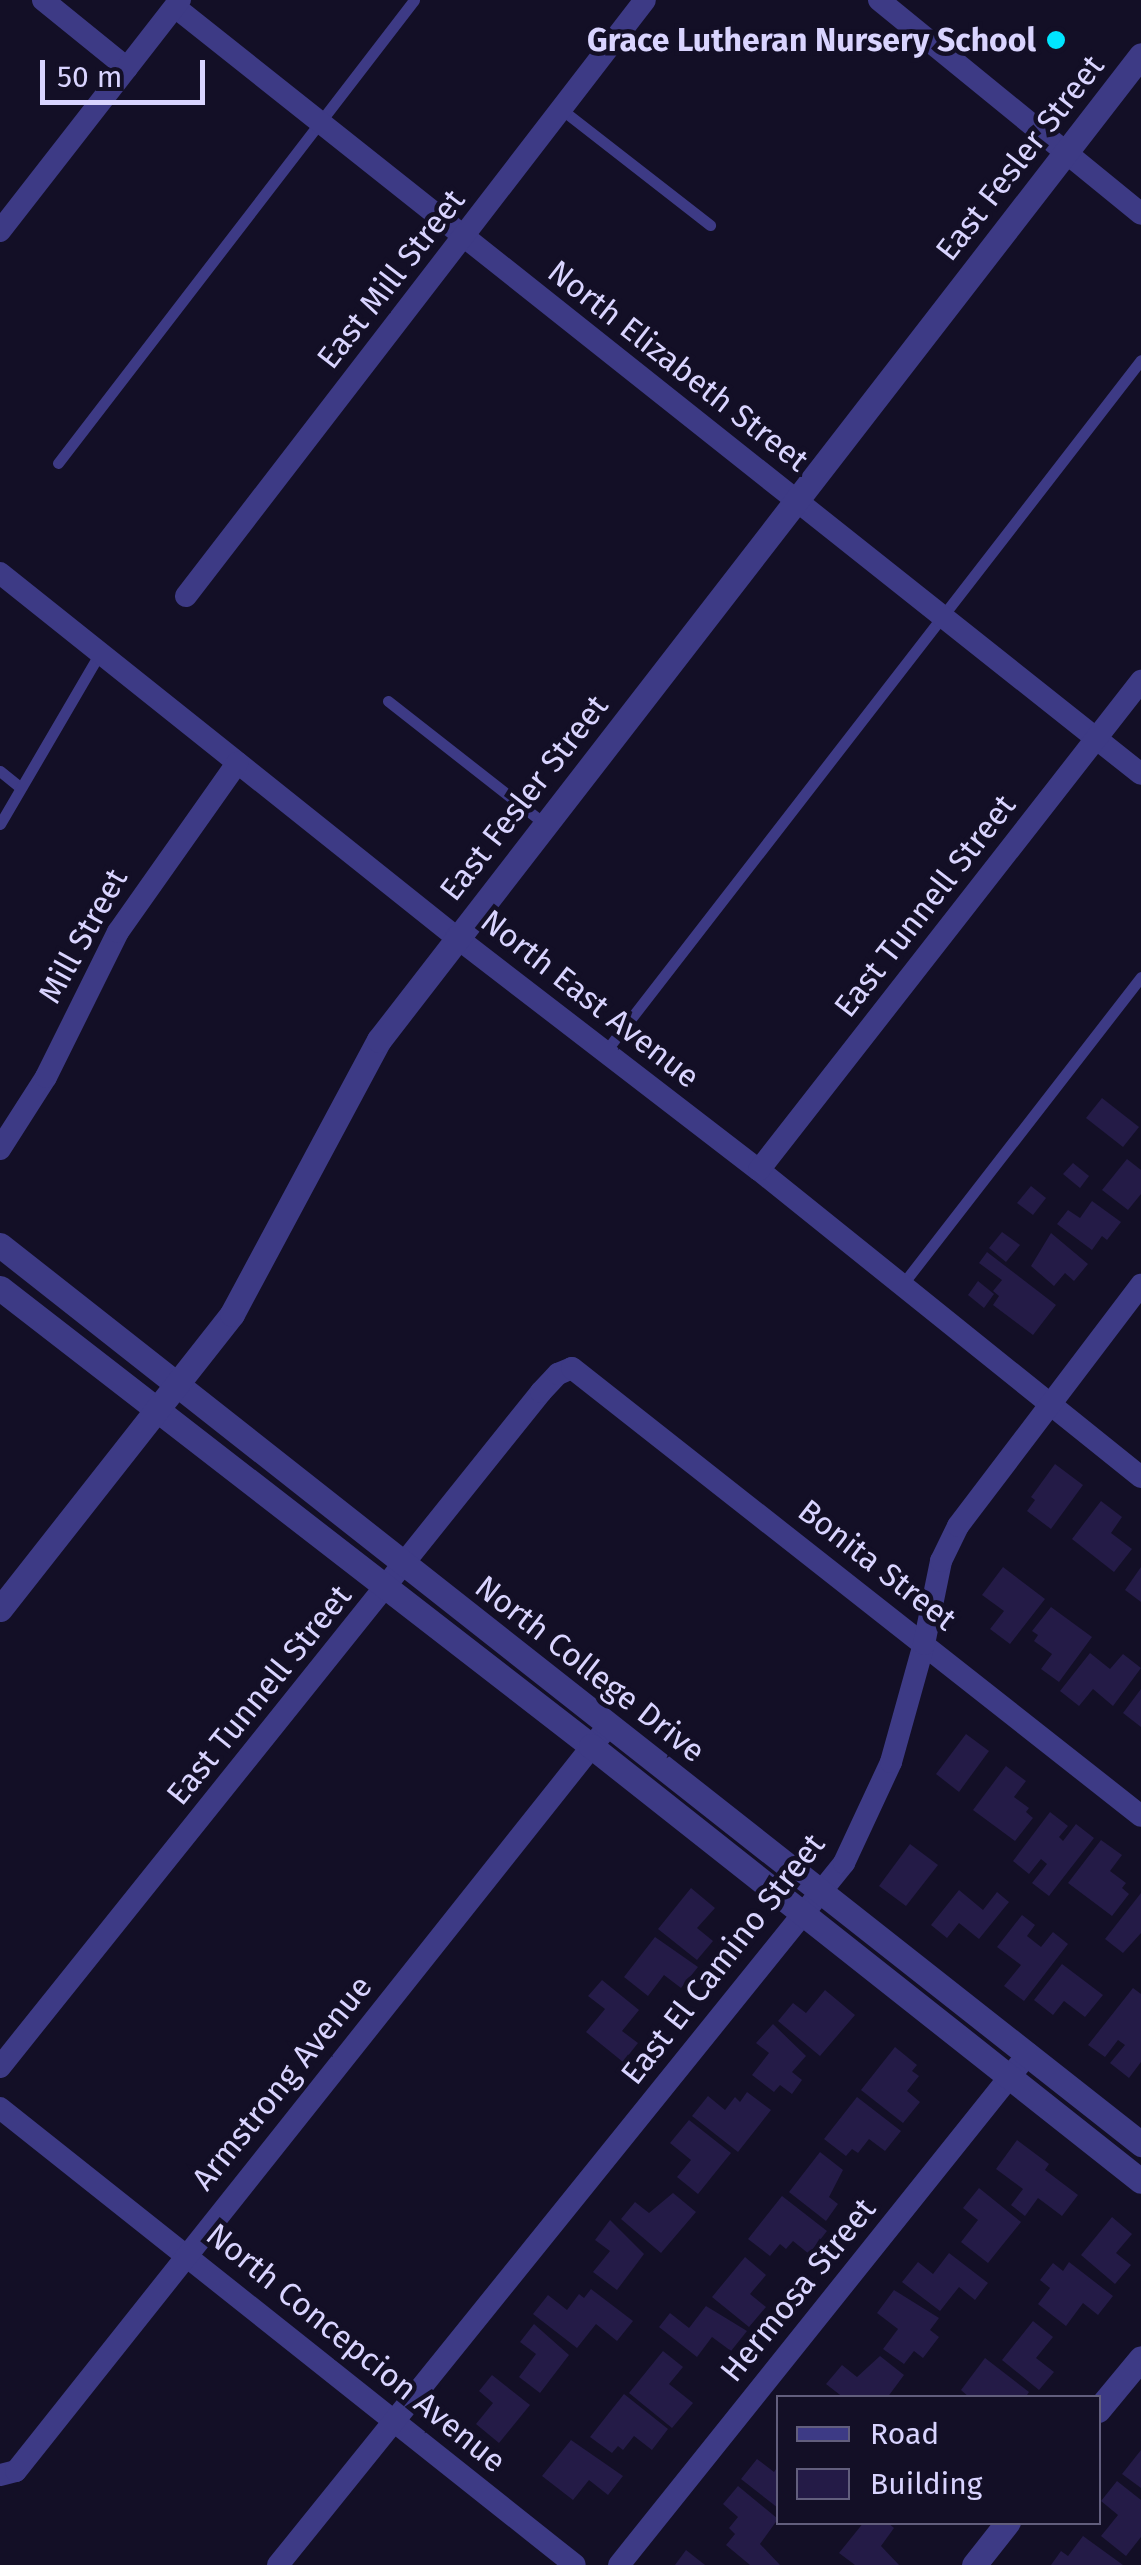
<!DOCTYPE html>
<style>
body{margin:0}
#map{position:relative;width:1141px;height:2565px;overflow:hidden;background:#130f26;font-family:"Fira Sans",sans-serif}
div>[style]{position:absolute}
.building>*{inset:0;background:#241b47}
.service>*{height:11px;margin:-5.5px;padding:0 5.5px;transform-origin:5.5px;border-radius:5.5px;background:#3d3a85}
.minor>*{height:22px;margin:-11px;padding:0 11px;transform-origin:11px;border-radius:11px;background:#3d3a85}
.tertiary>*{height:25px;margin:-12.5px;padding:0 12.5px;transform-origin:12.5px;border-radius:12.5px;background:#3d3a85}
.dots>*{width:28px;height:28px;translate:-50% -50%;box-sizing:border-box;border:5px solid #130f26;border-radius:50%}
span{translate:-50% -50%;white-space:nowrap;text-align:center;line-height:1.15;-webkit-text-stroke:9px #130f26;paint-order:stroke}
.poi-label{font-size:32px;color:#d9d4ff;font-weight:700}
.right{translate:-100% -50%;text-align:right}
.street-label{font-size:32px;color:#d9d4ff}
.legend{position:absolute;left:776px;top:2395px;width:325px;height:130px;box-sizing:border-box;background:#130f26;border:2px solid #625e7d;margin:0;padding:12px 18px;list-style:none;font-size:30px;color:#d9d4ff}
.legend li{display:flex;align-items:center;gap:20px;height:50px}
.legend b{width:50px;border:2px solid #625e7d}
.scale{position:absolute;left:40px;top:60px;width:165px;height:45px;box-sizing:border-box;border:5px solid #d9d4ff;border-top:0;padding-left:12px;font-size:30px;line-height:35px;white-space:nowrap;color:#d9d4ff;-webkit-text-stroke:8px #130f26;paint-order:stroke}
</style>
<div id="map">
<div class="building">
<i style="clip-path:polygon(1102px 1098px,1139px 1127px,1123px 1147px,1086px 1118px)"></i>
<i style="clip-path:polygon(1127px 1159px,1141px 1170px,1141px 1194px,1128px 1210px,1102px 1190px)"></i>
<i style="clip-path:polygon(1073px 1163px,1089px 1176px,1080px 1188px,1063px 1174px)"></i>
<i style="clip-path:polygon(1031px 1186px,1046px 1198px,1033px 1215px,1017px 1203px)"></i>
<i style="clip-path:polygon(1092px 1201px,1121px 1222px,1107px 1240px,1102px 1236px,1092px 1250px,1057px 1224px,1068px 1210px,1080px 1218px)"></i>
<i style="clip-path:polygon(1002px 1232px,1020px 1245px,1006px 1262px,989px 1248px)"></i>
<i style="clip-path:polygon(1051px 1233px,1088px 1264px,1074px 1281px,1065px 1273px,1054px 1286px,1031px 1266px)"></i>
<i style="clip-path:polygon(987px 1252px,1056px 1305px,1033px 1335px,993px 1305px,999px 1296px,993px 1291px,1002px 1280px,979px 1263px)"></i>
<i style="clip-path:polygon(978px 1281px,994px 1294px,984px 1308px,968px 1295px)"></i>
<i style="clip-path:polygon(1055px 1464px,1083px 1485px,1051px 1529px,1027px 1511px,1035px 1500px,1031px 1497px)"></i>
<i style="clip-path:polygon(1101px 1501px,1122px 1517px,1111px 1533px,1132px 1549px,1114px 1572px,1072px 1539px)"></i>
<i style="clip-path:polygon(1003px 1567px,1045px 1599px,1010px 1644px,990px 1629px,1004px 1611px,982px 1595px)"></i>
<i style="clip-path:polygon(1141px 1567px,1141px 1602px,1125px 1590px)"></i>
<i style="clip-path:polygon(1051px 1607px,1092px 1637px,1059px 1682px,1041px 1669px,1052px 1654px,1034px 1641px,1038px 1635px,1032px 1631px)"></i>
<i style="clip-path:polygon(1090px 1653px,1110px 1669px,1123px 1654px,1141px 1668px,1113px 1706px,1093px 1689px,1079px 1706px,1060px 1691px)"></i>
<i style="clip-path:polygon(1141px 1689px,1141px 1727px,1123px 1713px)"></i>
<i style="clip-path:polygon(966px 1734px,989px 1751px,959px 1792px,936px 1774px)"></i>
<i style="clip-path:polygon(1006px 1766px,1026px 1781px,1014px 1797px,1029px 1808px,1026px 1812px,1033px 1818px,1015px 1841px,973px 1810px)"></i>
<i style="clip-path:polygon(1050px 1812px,1068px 1826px,1059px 1837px,1063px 1841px,1076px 1824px,1094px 1838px,1049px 1896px,1032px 1883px,1047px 1864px,1041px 1859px,1029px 1874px,1013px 1861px)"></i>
<i style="clip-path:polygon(1101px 1840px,1122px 1855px,1110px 1871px,1126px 1883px,1122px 1888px,1129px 1894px,1112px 1916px,1068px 1883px)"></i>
<i style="clip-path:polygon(910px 1844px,938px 1865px,906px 1906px,879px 1886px)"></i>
<i style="clip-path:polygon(691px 1888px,715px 1908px,697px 1928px,713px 1941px,697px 1960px,658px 1929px)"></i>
<i style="clip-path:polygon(959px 1890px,983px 1910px,997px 1892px,1009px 1902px,979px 1939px,959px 1923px,947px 1938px,931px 1925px)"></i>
<i style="clip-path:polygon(1141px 1893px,1141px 1933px,1123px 1953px,1105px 1939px)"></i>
<i style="clip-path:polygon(1022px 1915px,1035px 1925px,1027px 1936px,1041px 1947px,1053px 1932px,1068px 1944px,1024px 2001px,1004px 1986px,1021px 1965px,997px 1947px)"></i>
<i style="clip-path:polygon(655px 1937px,698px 1967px,681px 1988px,664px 1975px,648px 1996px,624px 1977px)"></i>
<i style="clip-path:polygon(1062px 1964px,1103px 1995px,1085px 2017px,1064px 2001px,1053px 2015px,1034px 2000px)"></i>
<i style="clip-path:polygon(602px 1980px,639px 2010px,622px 2031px,638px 2043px,623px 2062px,586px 2032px,605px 2009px,588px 1996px)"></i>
<i style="clip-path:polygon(1133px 1988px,1141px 1994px,1141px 2062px,1129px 2078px,1110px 2063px,1125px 2045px,1118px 2040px,1105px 2057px,1088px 2045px)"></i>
<i style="clip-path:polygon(825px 1990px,855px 2015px,820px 2056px,778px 2021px,793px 2003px,806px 2013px)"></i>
<i style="clip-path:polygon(773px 2024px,806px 2056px,792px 2072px,802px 2080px,792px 2094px,780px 2085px,774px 2092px,752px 2075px,769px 2053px,756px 2043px)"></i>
<i style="clip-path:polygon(895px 2047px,917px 2065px,912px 2071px,919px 2076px,907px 2091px,920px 2102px,903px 2123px,861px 2090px)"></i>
<i style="clip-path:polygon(747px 2092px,771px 2110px,738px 2152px,692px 2116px,708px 2096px,725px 2110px,735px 2097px,740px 2102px)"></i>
<i style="clip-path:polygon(857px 2097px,901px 2131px,885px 2151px,869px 2139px,858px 2153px,852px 2149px,846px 2156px,824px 2139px)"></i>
<i style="clip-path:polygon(689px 2120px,731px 2153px,698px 2194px,677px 2177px,691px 2160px,670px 2143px)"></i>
<i style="clip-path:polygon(1017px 2140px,1049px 2164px,1045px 2170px,1078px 2195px,1062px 2216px,1038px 2198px,1025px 2216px,1011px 2205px,1023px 2189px,996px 2169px)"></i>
<i style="clip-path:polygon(820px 2152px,843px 2170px,829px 2197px,838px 2204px,826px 2221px,789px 2192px)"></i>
<i style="clip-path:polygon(979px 2188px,1021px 2222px,988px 2263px,961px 2242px,978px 2220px,963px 2208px)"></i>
<i style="clip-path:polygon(673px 2193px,696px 2212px,661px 2253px,621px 2219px,635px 2202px,649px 2213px)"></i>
<i style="clip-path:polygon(782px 2196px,827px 2231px,809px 2254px,793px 2241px,786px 2249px,780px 2244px,770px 2256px,748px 2239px)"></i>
<i style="clip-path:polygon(1112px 2217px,1132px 2234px,1116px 2253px,1131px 2265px,1115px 2284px,1081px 2255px)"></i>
<i style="clip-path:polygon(610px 2220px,644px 2254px,617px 2290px,593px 2272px,610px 2251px,595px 2240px)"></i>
<i style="clip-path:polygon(949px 2253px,988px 2283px,975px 2300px,959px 2287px,940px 2311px,902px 2282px,918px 2262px,933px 2274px)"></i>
<i style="clip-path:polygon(745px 2257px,766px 2275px,750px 2294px,766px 2307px,749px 2327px,712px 2297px)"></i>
<i style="clip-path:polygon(1069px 2262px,1113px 2296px,1098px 2315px,1083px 2303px,1066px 2326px,1038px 2304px,1050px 2288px,1040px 2280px,1053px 2263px,1063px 2271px)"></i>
<i style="clip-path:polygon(591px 2289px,633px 2321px,617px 2341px,596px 2324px,577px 2348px,533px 2314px,548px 2295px,567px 2310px,579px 2294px,584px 2298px)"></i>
<i style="clip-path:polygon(894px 2290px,939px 2318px,930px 2330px,939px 2337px,923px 2358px,914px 2351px,904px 2364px,883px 2349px,898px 2329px,877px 2313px)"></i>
<i style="clip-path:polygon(706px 2306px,747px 2331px,731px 2351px,712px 2337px,697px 2357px,659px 2327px,670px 2313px,689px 2328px)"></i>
<i style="clip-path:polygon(1033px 2321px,1053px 2337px,1036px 2358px,1054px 2372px,1039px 2390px,1002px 2360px)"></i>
<i style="clip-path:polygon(534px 2324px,569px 2355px,540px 2393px,519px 2377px,536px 2354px,520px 2342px)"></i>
<i style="clip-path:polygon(663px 2351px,683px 2367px,669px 2384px,693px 2403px,672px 2428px,629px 2393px)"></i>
<i style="clip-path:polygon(880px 2356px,904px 2375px,887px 2398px,844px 2398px,826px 2384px,842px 2365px,857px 2377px)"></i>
<i style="clip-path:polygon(985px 2358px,1029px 2392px,1025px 2398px,970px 2398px,961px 2390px)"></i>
<i style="clip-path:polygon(492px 2375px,530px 2405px,499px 2443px,476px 2424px,493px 2403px,479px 2391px)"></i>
<i style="clip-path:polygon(624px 2394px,668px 2429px,652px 2450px,634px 2436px,623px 2450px,618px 2446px,612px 2453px,590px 2437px)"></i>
<i style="clip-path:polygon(571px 2440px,623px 2476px,608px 2495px,589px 2480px,573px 2500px,542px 2476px)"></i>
<i style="clip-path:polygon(1141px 2450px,1141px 2488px,1122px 2474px)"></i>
<i style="clip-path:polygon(757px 2459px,774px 2472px,778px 2466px,778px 2508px,741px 2479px)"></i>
<i style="clip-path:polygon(1117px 2481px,1141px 2500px,1141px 2537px,1126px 2556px,1101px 2536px,1118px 2515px,1101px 2501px)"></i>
<i style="clip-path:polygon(738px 2486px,778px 2519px,760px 2544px,780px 2565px,750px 2565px,726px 2545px,735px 2534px,729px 2528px,738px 2517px,723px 2504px)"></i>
<i style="clip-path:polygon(864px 2522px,887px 2522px,894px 2528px,881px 2546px,899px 2565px,855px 2565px,839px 2553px)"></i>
<i style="clip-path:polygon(1083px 2536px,1123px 2565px,1051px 2565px,1061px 2551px,1068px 2556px)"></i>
<i style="clip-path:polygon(686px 2550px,705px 2565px,675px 2565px)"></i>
</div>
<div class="service">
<i style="left:561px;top:109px;width:189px;rotate:37.9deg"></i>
<i style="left:58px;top:463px;width:584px;rotate:-52.44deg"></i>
<i style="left:388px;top:701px;width:199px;rotate:38.1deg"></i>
<i style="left:0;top:771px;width:26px;rotate:39deg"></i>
<i style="left:0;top:824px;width:198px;rotate:-59.7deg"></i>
<i style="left:605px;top:1052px;width:875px;rotate:-52.24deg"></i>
<i style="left:902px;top:1285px;width:390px;rotate:-52.2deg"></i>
</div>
<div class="minor">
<i style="left:43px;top:0;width:108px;rotate:39deg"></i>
<i style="left:879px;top:0;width:338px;rotate:39.2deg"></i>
<i style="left:175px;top:7px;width:1233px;rotate:38.45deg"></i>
<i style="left:0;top:231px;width:293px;rotate:-52.1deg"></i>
<i style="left:0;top:573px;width:583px;rotate:38.6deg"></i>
<i style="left:456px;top:937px;width:382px;rotate:37.6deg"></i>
<i style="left:759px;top:1170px;width:490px;rotate:38.8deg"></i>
<i style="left:186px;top:596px;width:752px;rotate:-52.4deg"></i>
<i style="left:0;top:1149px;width:85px;rotate:-57.4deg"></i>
<i style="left:46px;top:1077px;width:162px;rotate:-63.6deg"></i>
<i style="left:118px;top:932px;width:207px;rotate:-54.8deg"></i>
<i style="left:759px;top:1170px;width:621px;rotate:-52deg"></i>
<i style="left:0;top:2067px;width:865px;rotate:-51.29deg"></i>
<i style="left:541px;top:1392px;width:25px;rotate:-47deg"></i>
<i style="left:558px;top:1374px;width:15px;rotate:-23deg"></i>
<i style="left:572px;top:1368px;width:724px;rotate:38.21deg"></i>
<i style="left:0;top:2108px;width:734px;rotate:38.48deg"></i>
<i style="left:0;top:2475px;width:16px;rotate:-14deg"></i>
<i style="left:16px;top:2471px;width:953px;rotate:-51.52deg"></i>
<i style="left:278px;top:2565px;width:902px;rotate:-51.12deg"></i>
<i style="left:844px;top:1863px;width:111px;rotate:-65deg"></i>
<i style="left:891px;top:1762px;width:123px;rotate:-74.4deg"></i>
<i style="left:924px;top:1644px;width:85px;rotate:-78.4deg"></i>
<i style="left:941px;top:1561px;width:39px;rotate:-64deg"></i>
<i style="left:958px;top:1526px;width:303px;rotate:-52.8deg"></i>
<i style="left:619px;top:2565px;width:655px;rotate:-51.33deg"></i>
</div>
<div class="tertiary">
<i style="left:0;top:1245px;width:1453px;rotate:38.23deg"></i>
<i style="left:0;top:1288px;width:748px;rotate:37.77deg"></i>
<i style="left:591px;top:1746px;width:701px;rotate:38.34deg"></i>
<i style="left:0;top:1609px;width:375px;rotate:-51.8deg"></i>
<i style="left:232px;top:1314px;width:311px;rotate:-61.8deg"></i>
<i style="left:379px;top:1040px;width:1245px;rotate:-52.27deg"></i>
<i style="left:1098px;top:2410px;width:67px;rotate:-50.4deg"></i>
<i style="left:974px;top:2565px;width:55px;rotate:-51.7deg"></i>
</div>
<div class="dots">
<i style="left:1056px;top:40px;background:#00e5ff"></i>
</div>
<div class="poi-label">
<span class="right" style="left:1036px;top:40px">Grace Lutheran Nursery School</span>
</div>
<div class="street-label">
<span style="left:1020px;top:158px;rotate:-52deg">East Fesler Street</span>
<span style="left:391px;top:279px;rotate:-52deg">East Mill Street</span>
<span style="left:678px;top:366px;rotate:38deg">North Elizabeth Street</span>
<span style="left:524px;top:798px;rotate:-52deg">East Fesler Street</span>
<span style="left:925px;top:906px;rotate:-52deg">East Tunnell Street</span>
<span style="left:83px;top:936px;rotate:-61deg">Mill Street</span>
<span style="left:590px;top:999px;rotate:38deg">North East Avenue</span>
<span style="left:877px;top:1565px;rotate:38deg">Bonita Street</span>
<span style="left:590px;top:1669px;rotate:38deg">North College Drive</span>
<span style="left:259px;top:1695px;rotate:-51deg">East Tunnell Street</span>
<span style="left:723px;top:1959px;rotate:-52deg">East El Camino Street</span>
<span style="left:282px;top:2083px;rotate:-51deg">Armstrong Avenue</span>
<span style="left:798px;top:2290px;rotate:-51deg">Hermosa Street</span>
<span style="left:356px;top:2348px;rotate:39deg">North Concepcion Avenue</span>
</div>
<ul class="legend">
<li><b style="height:12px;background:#3d3a85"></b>Road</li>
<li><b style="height:28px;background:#241b47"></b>Building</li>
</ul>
<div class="scale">50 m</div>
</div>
